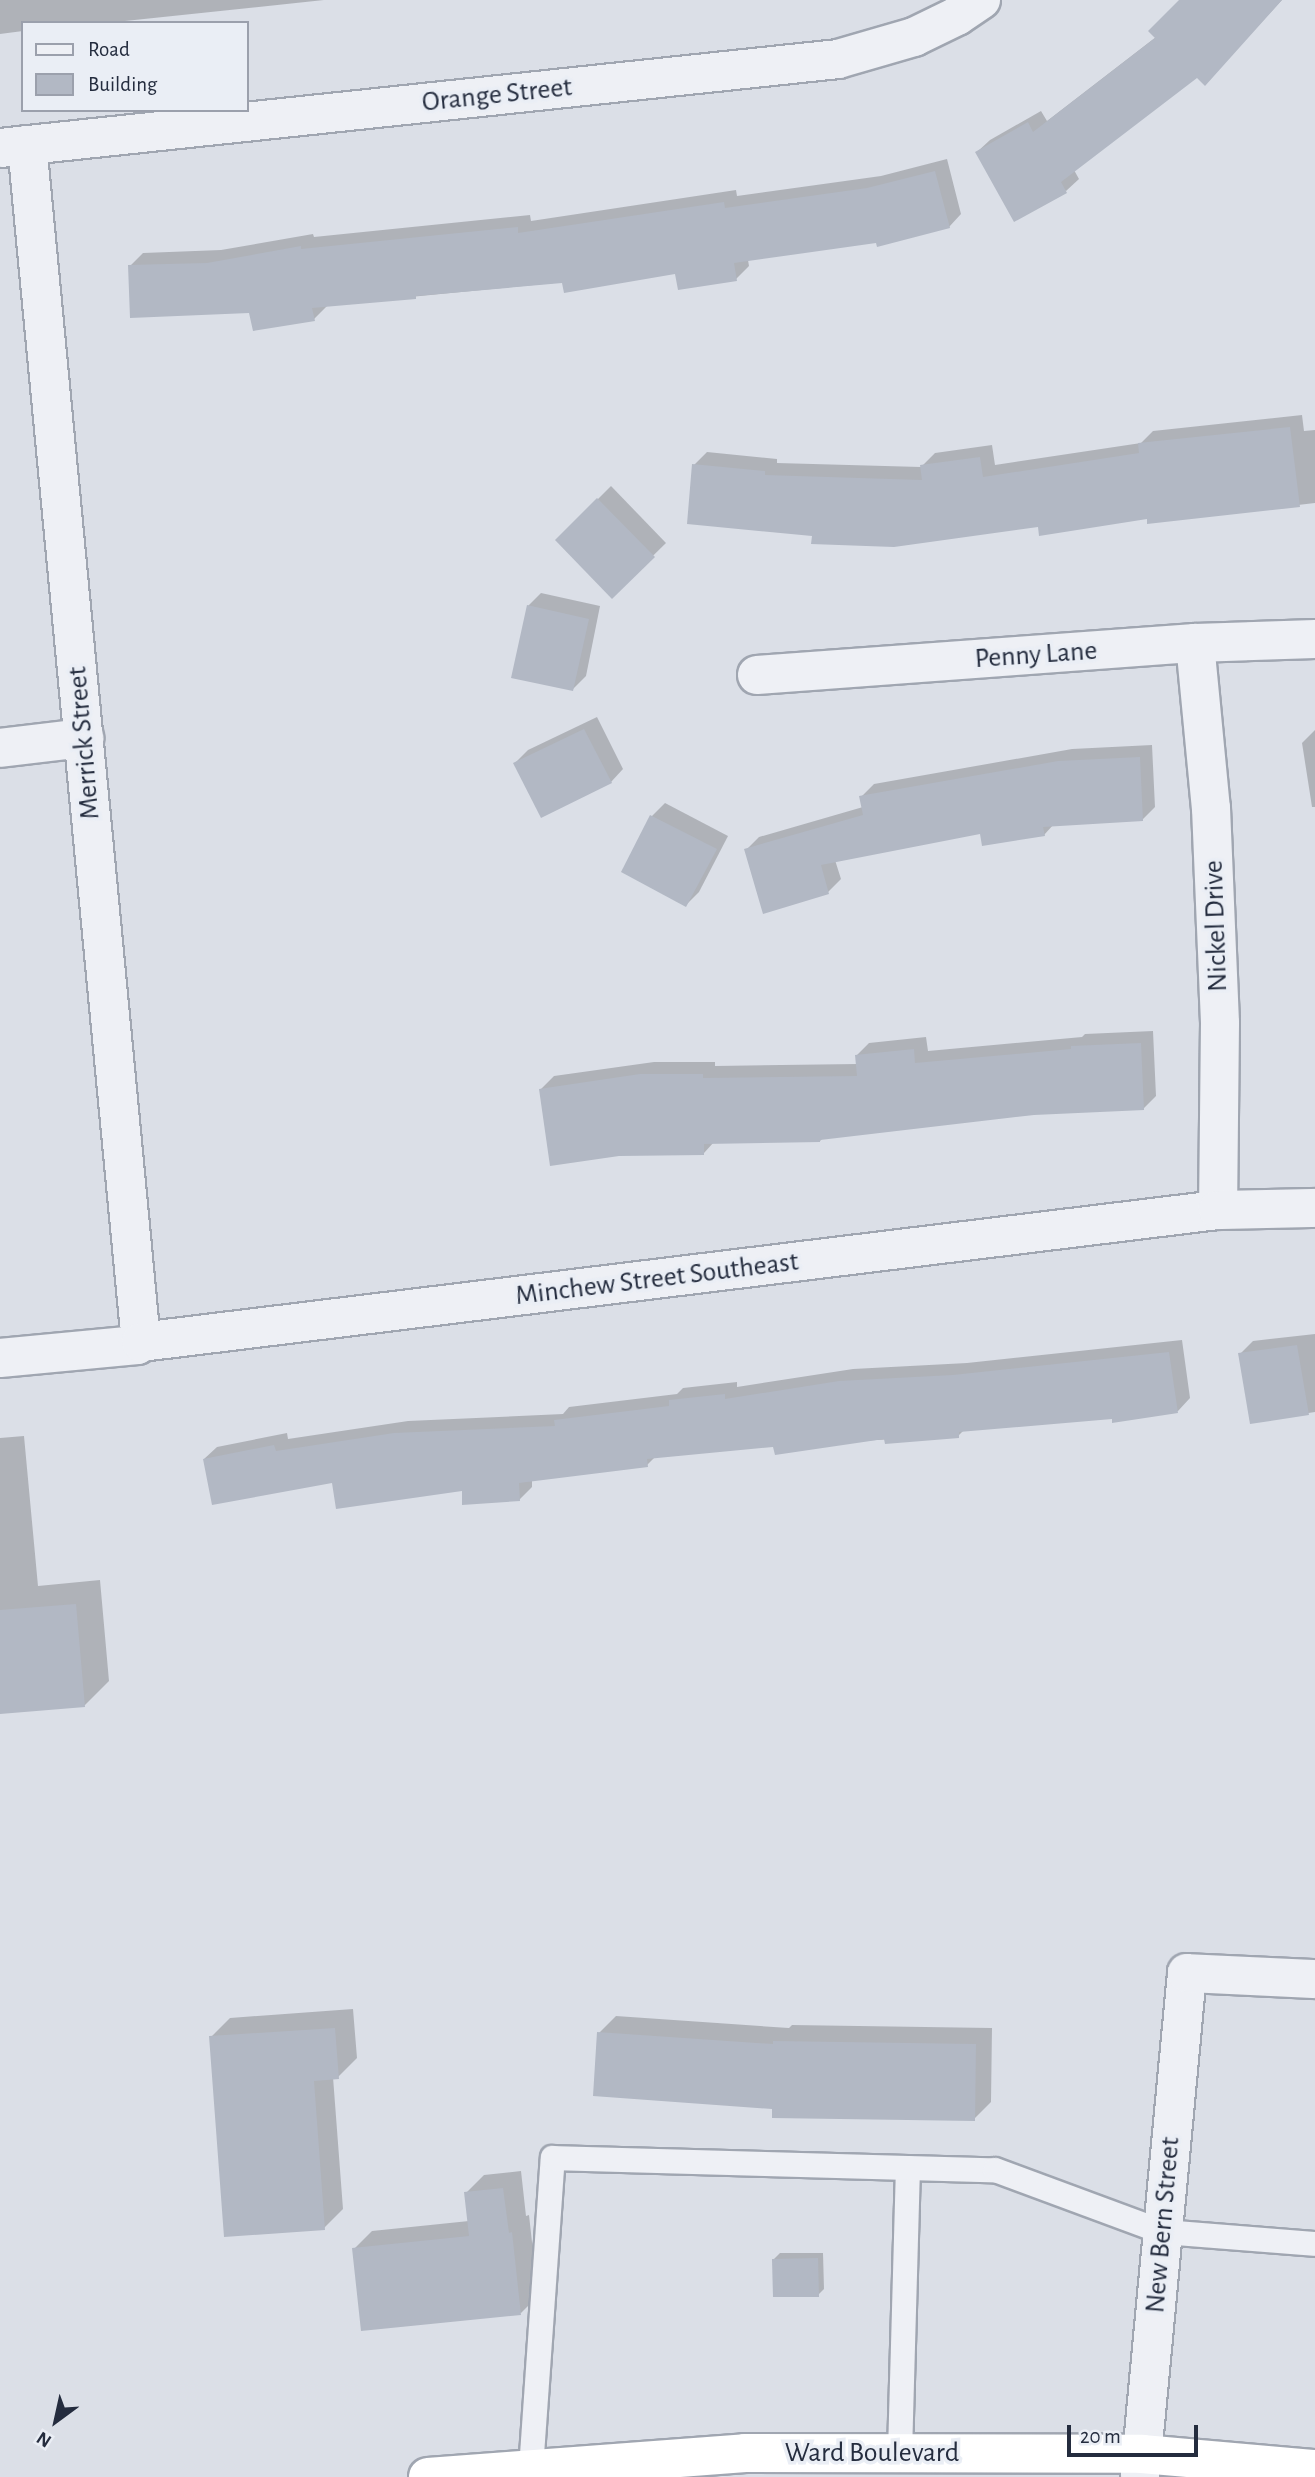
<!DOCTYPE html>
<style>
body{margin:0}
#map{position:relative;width:1315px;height:2477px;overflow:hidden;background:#dbdfe7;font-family:"Alegreya Sans",sans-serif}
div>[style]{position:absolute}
.shadow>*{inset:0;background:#0003}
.building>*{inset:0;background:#b2b8c4}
.roads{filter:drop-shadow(2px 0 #a0a6b1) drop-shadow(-2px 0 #a0a6b1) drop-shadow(0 2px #a0a6b1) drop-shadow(0 -2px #a0a6b1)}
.lane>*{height:24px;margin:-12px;padding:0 12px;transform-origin:12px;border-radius:12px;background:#eef0f5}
.street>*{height:38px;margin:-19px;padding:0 19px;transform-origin:19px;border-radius:19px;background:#eef0f5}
.highway>*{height:38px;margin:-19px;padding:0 19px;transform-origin:19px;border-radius:19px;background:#fff}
span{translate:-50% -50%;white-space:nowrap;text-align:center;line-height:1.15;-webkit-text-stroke:7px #eaeef5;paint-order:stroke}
.street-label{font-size:28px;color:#242c3e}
.legend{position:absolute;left:21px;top:21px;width:228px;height:91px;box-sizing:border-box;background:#eaeef5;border:2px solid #9ba0ac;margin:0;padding:9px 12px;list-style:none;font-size:21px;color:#242c3e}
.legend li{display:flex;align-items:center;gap:14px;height:35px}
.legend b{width:35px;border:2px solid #9ba0ac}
.north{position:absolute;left:21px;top:2386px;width:70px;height:70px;-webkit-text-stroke:5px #eaeef5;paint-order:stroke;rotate:213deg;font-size:19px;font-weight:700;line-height:28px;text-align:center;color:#242c3e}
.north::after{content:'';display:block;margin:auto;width:24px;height:32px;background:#242c3e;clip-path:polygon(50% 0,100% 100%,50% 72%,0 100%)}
.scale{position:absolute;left:1067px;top:2425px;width:131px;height:32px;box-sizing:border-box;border:4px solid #242c3e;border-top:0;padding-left:9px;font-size:21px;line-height:24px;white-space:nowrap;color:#242c3e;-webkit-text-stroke:5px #eaeef5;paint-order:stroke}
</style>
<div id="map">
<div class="shadow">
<i style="clip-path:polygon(0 0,324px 0,106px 23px,23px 23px,23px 31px,0 34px)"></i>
<i style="clip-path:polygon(1181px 0,1282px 0,1205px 83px,1197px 76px,1074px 170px,1079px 179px,1066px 191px,977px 152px,990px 140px,1041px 111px,1047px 121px,1156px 37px)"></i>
<i style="clip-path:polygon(947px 159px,961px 214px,949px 227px,878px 241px,748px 260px,749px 266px,736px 279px,677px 272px,564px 282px,328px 305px,314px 319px,251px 312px,130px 266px,143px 253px,221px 250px,313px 234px,314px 237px,530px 215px,531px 221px,736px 190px,737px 196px,881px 176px)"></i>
<i style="clip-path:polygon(1302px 415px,1304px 431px,1315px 430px,1315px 503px,1149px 522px,1148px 517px,1039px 525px,813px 534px,694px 465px,707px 452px,777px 459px,777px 463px,921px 467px,935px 453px,992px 445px,995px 465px,1141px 443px,1153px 431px)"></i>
<i style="clip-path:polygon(611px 486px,666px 543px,612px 596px,557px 540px)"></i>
<i style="clip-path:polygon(541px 593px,600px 606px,586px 676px,573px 689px,528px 606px)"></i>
<i style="clip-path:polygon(597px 717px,623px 769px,611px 782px,515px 763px,528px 750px)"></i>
<i style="clip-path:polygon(1315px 730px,1315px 807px,1312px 807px,1302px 743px)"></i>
<i style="clip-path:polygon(1152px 745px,1155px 807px,1142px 820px,1054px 824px,1044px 835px,982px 831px,835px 860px,841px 879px,828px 892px,746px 850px,759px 837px,863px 807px,861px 797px,874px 784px,1072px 749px)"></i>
<i style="clip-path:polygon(665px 803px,728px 836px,699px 892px,686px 905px,623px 872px,652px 816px)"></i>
<i style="clip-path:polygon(1153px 1031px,1156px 1096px,1143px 1109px,1034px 1113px,823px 1138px,820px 1141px,714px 1142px,704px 1153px,541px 1089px,554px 1076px,654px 1062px,715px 1062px,715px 1066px,857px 1064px,857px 1055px,869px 1043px,926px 1037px,928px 1051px,1082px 1037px,1085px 1034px)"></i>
<i style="clip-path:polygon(1315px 1334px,1315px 1412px,1251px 1422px,1240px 1354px,1253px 1341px)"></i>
<i style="clip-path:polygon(1182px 1340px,1190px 1398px,1178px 1411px,965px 1429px,958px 1436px,775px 1445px,656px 1456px,647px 1465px,532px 1480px,532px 1487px,519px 1500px,463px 1489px,334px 1480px,204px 1459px,217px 1447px,287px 1433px,288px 1439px,408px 1421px,563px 1414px,569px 1407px,677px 1394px,683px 1388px,737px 1382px,737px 1387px,853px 1369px,967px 1363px)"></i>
<i style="clip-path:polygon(24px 1436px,38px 1586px,100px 1580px,109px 1681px,85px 1705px,0 1712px,0 1438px)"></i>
<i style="clip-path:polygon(353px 2009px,357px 2058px,338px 2077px,333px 2077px,343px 2209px,324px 2228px,211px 2037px,230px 2018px)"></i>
<i style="clip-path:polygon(616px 2016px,789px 2028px,792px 2025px,992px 2028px,991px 2102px,974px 2119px,774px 2107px,599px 2033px)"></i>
<i style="clip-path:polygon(521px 2171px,526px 2216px,529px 2215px,538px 2296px,521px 2313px,354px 2249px,372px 2231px,469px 2221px,466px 2193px,484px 2175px)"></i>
<i style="clip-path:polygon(780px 2253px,823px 2253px,824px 2289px,818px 2295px,774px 2259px)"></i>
</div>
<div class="building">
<i style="clip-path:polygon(1179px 0,1282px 0,1205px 86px,1197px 78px,1061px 182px,1067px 193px,1014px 222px,975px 152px,1028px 122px,1033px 132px,1155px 38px,1148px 31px)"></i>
<i style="clip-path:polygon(935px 171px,950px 228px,877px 247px,876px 243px,734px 263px,737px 281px,678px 290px,675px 274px,564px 293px,562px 283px,416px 296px,416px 299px,312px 308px,315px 321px,253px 331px,249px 313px,130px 318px,128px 265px,207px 263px,301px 246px,301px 249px,518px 227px,518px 233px,724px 202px,725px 208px,867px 188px)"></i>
<i style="clip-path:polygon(1290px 427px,1300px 507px,1147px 524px,1147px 519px,1039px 536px,1038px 527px,894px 547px,811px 544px,812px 536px,687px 524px,692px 464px,765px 471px,765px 475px,922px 480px,920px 465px,980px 457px,983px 477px,1139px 453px,1138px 443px)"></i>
<i style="clip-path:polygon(597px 498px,655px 557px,612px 599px,555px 540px)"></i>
<i style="clip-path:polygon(527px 605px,589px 619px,573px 691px,511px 678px)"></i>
<i style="clip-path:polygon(584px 729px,612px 783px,541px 818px,513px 763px)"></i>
<i style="clip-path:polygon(1140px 757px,1143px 821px,1043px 827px,1045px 836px,982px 846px,980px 834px,821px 865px,829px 894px,763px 914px,744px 849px,863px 815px,859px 796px,1058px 761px)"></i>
<i style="clip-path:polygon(650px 815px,717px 849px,686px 907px,621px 872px)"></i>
<i style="clip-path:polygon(1141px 1043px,1144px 1110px,1034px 1115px,820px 1140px,820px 1142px,704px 1144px,704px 1155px,619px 1156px,550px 1166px,539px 1089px,640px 1074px,703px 1074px,703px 1078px,857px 1076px,855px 1055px,914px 1049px,915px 1063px,1071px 1049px,1071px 1046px)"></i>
<i style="clip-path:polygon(1297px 1345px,1309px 1415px,1250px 1424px,1238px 1353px)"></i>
<i style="clip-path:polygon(1169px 1352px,1178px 1413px,1112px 1423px,1112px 1419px,959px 1432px,959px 1438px,885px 1444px,884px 1439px,775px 1455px,773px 1447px,647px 1459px,648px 1467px,519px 1483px,520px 1501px,462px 1505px,462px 1491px,336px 1509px,332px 1483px,212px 1505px,203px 1459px,274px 1445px,276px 1451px,394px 1433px,555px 1426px,554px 1420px,669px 1406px,669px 1400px,725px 1394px,725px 1399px,839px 1381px,953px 1375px)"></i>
<i style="clip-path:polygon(76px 1604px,85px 1707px,0 1714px,0 1610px)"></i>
<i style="clip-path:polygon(335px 2028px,339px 2079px,314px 2081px,325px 2230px,224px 2237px,209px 2036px)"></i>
<i style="clip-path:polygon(597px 2032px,773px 2044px,773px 2041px,976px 2044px,975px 2121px,772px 2118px,772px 2109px,593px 2096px)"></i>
<i style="clip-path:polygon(503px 2188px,509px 2233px,512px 2232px,521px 2315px,361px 2331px,352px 2248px,469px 2236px,464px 2192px)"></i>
<i style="clip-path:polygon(818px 2258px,819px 2297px,773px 2297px,772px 2259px)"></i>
</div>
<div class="roads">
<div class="lane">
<i style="left:900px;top:2453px;width:285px;rotate:-88.4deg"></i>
<i style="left:531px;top:2469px;width:312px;rotate:-86deg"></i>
<i style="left:553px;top:2158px;width:442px;rotate:1.6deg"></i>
<i style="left:995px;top:2170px;width:179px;rotate:20.3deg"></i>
<i style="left:1163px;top:2232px;width:152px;rotate:4.5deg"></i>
</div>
<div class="street">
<i style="left:27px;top:145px;width:1202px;rotate:84.56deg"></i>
<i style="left:0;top:148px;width:843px;rotate:-6.06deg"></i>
<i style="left:838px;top:59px;width:79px;rotate:-16.1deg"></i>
<i style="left:914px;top:37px;width:48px;rotate:-26deg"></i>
<i style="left:957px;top:16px;width:29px;rotate:-34deg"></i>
<i style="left:1195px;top:643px;width:166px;rotate:84.5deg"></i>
<i style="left:1211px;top:808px;width:215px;rotate:87.6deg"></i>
<i style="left:1220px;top:1023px;width:187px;rotate:90.6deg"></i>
<i style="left:757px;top:675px;width:439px;rotate:-4.2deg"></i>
<i style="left:1195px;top:643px;width:120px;rotate:-1.9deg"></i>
<i style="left:0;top:748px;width:85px;rotate:-6.8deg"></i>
<i style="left:0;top:1358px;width:138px;rotate:-5.4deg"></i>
<i style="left:137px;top:1345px;width:5px;rotate:-37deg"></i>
<i style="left:141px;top:1342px;width:1085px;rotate:-6.99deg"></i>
<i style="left:1218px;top:1210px;width:97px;rotate:-1.2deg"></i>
<i style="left:1140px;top:2477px;width:506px;rotate:-84.67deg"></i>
<i style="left:1187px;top:1973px;width:128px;rotate:2.7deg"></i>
</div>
<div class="highway">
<i style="left:428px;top:2477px;width:318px;rotate:-4.3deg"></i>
<i style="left:745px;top:2453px;width:397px;rotate:0.1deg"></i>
<i style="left:1142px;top:2454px;width:174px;rotate:5deg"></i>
</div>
</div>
<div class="street-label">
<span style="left:497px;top:95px;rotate:-6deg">Orange Street</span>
<span style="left:1036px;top:655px;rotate:-4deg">Penny Lane</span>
<span style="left:84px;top:743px;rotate:-95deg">Merrick Street</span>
<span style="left:1216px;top:926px;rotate:-92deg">Nickel Drive</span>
<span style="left:657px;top:1279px;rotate:-7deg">Minchew Street Southeast</span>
<span style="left:1163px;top:2225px;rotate:-85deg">New Bern Street</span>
<span style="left:872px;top:2453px">Ward Boulevard</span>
</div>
<ul class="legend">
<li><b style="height:9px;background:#eef0f5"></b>Road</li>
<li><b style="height:19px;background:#b2b8c4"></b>Building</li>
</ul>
<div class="north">N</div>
<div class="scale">20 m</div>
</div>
